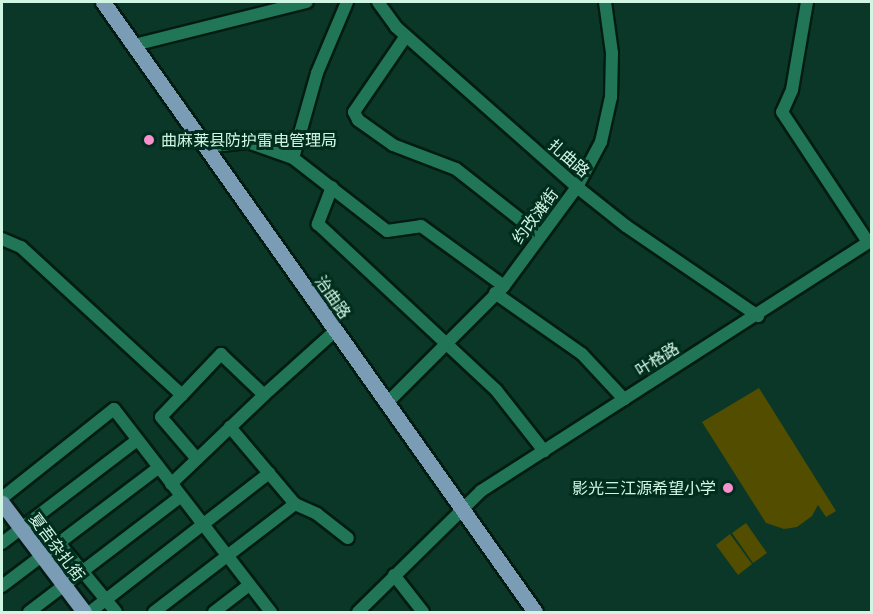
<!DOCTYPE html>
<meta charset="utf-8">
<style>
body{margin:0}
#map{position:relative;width:873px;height:614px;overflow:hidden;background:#0a3727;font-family:"Exo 2","Noto Sans SC",sans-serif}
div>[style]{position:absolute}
.green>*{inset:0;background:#534d00}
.roads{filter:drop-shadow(2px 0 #031c12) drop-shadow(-2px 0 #031c12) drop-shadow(0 2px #031c12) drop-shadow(0 -2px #031c12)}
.minor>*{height:12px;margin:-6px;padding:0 6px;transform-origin:6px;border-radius:6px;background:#217657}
.major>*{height:15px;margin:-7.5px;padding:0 7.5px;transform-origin:7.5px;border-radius:7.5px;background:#7b9cb5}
.dots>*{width:16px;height:16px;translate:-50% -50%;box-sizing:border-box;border:3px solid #002d1d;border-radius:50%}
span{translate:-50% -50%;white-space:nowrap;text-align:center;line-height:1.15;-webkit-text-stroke:6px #002d1d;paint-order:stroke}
.poi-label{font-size:16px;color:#d0f6e3}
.left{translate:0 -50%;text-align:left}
.right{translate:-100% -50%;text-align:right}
.street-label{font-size:16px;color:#d0f6e3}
.frame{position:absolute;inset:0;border:3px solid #d0f6e3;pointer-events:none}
</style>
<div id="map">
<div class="green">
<i style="clip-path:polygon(759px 388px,836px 511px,826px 517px,818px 505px,812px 516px,797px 527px,784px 529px,766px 523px,702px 422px)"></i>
<i style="clip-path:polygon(746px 523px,767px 553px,753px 563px,732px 533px)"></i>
<i style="clip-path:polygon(730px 534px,752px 564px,738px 575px,716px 545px)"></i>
</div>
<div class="roads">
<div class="minor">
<i style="left:378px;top:2px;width:31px;rotate:54deg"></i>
<i style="left:396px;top:27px;width:242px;rotate:41.5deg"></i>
<i style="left:577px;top:187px;width:63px;rotate:38.5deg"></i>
<i style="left:626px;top:226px;width:160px;rotate:34.3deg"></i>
<i style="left:807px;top:2px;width:89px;rotate:99.7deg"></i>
<i style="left:792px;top:90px;width:24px;rotate:114deg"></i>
<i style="left:782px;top:112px;width:156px;rotate:56.5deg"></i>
<i style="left:406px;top:36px;width:92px;rotate:124.4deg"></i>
<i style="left:354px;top:112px;width:9px;rotate:63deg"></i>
<i style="left:358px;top:120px;width:43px;rotate:35.5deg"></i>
<i style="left:393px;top:145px;width:67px;rotate:20.9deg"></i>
<i style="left:456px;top:169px;width:107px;rotate:38.2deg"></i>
<i style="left:134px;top:45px;width:178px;rotate:-14deg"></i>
<i style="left:205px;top:147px;width:43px;rotate:-6.6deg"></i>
<i style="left:248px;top:142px;width:48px;rotate:19.6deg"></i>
<i style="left:293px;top:158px;width:119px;rotate:37.8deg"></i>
<i style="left:387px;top:231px;width:34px;rotate:-8deg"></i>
<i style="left:421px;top:226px;width:102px;rotate:35.9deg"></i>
<i style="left:293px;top:158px;width:88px;rotate:-74.2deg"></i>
<i style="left:317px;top:73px;width:77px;rotate:-67.1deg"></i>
<i style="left:332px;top:187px;width:40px;rotate:111deg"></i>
<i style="left:318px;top:224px;width:243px;rotate:43deg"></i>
<i style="left:496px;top:390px;width:78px;rotate:51.8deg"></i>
<i style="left:2px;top:239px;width:21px;rotate:23deg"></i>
<i style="left:21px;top:247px;width:219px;rotate:42.6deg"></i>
<i style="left:182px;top:395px;width:57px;rotate:-46.4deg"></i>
<i style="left:221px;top:354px;width:59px;rotate:43.6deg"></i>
<i style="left:264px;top:395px;width:96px;rotate:-42deg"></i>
<i style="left:495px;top:293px;width:106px;rotate:35deg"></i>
<i style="left:582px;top:354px;width:62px;rotate:47deg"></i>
<i style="left:182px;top:395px;width:30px;rotate:134deg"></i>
<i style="left:161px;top:417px;width:55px;rotate:49.4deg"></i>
<i style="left:386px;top:404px;width:167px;rotate:-45deg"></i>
<i style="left:504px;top:286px;width:123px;rotate:-53.6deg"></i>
<i style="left:577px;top:187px;width:51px;rotate:-61.9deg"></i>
<i style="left:601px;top:142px;width:46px;rotate:-77.5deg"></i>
<i style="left:611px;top:97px;width:44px;rotate:-88.7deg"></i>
<i style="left:612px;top:53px;width:51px;rotate:-97.8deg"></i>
<i style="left:171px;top:484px;width:129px;rotate:-43.7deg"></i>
<i style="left:2px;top:498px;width:143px;rotate:-38.5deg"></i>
<i style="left:114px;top:409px;width:257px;rotate:52.3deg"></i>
<i style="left:295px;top:504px;width:24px;rotate:24deg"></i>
<i style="left:317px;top:514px;width:39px;rotate:38deg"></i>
<i style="left:2px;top:543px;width:170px;rotate:-37.3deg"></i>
<i style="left:59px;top:543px;width:89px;rotate:50.4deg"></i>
<i style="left:394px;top:575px;width:47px;rotate:51.9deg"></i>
<i style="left:2px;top:586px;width:196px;rotate:-37.1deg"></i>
<i style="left:29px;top:612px;width:191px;rotate:-37.3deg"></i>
<i style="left:90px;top:612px;width:227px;rotate:-37.8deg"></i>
<i style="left:154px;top:612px;width:178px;rotate:-37.5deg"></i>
<i style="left:295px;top:504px;width:101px;rotate:-130.2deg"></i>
<i style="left:214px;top:612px;width:44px;rotate:-37.6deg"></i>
<i style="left:358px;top:612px;width:173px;rotate:-44.5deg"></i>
<i style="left:481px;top:491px;width:465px;rotate:-32.7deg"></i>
</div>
<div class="major">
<i style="left:103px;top:2px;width:747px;rotate:54.69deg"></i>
<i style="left:2px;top:503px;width:136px;rotate:53deg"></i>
</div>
</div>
<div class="dots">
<i style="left:149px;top:140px;background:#f790cd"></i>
<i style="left:728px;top:488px;background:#f790cd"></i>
</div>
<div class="poi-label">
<span class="left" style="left:161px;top:140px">曲麻莱县防护雷电管理局</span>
<span class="right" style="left:716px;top:488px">影光三江源希望小学</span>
</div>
<div class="street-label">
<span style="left:569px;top:158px;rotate:41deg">扎曲路</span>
<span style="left:535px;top:216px;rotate:-53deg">约改滩街</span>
<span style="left:333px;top:297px;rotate:55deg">治曲路</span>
<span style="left:657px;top:359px;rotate:-32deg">叶格路</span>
<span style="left:57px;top:547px;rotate:53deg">夏吾杂扎街</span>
</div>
<div class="frame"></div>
</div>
